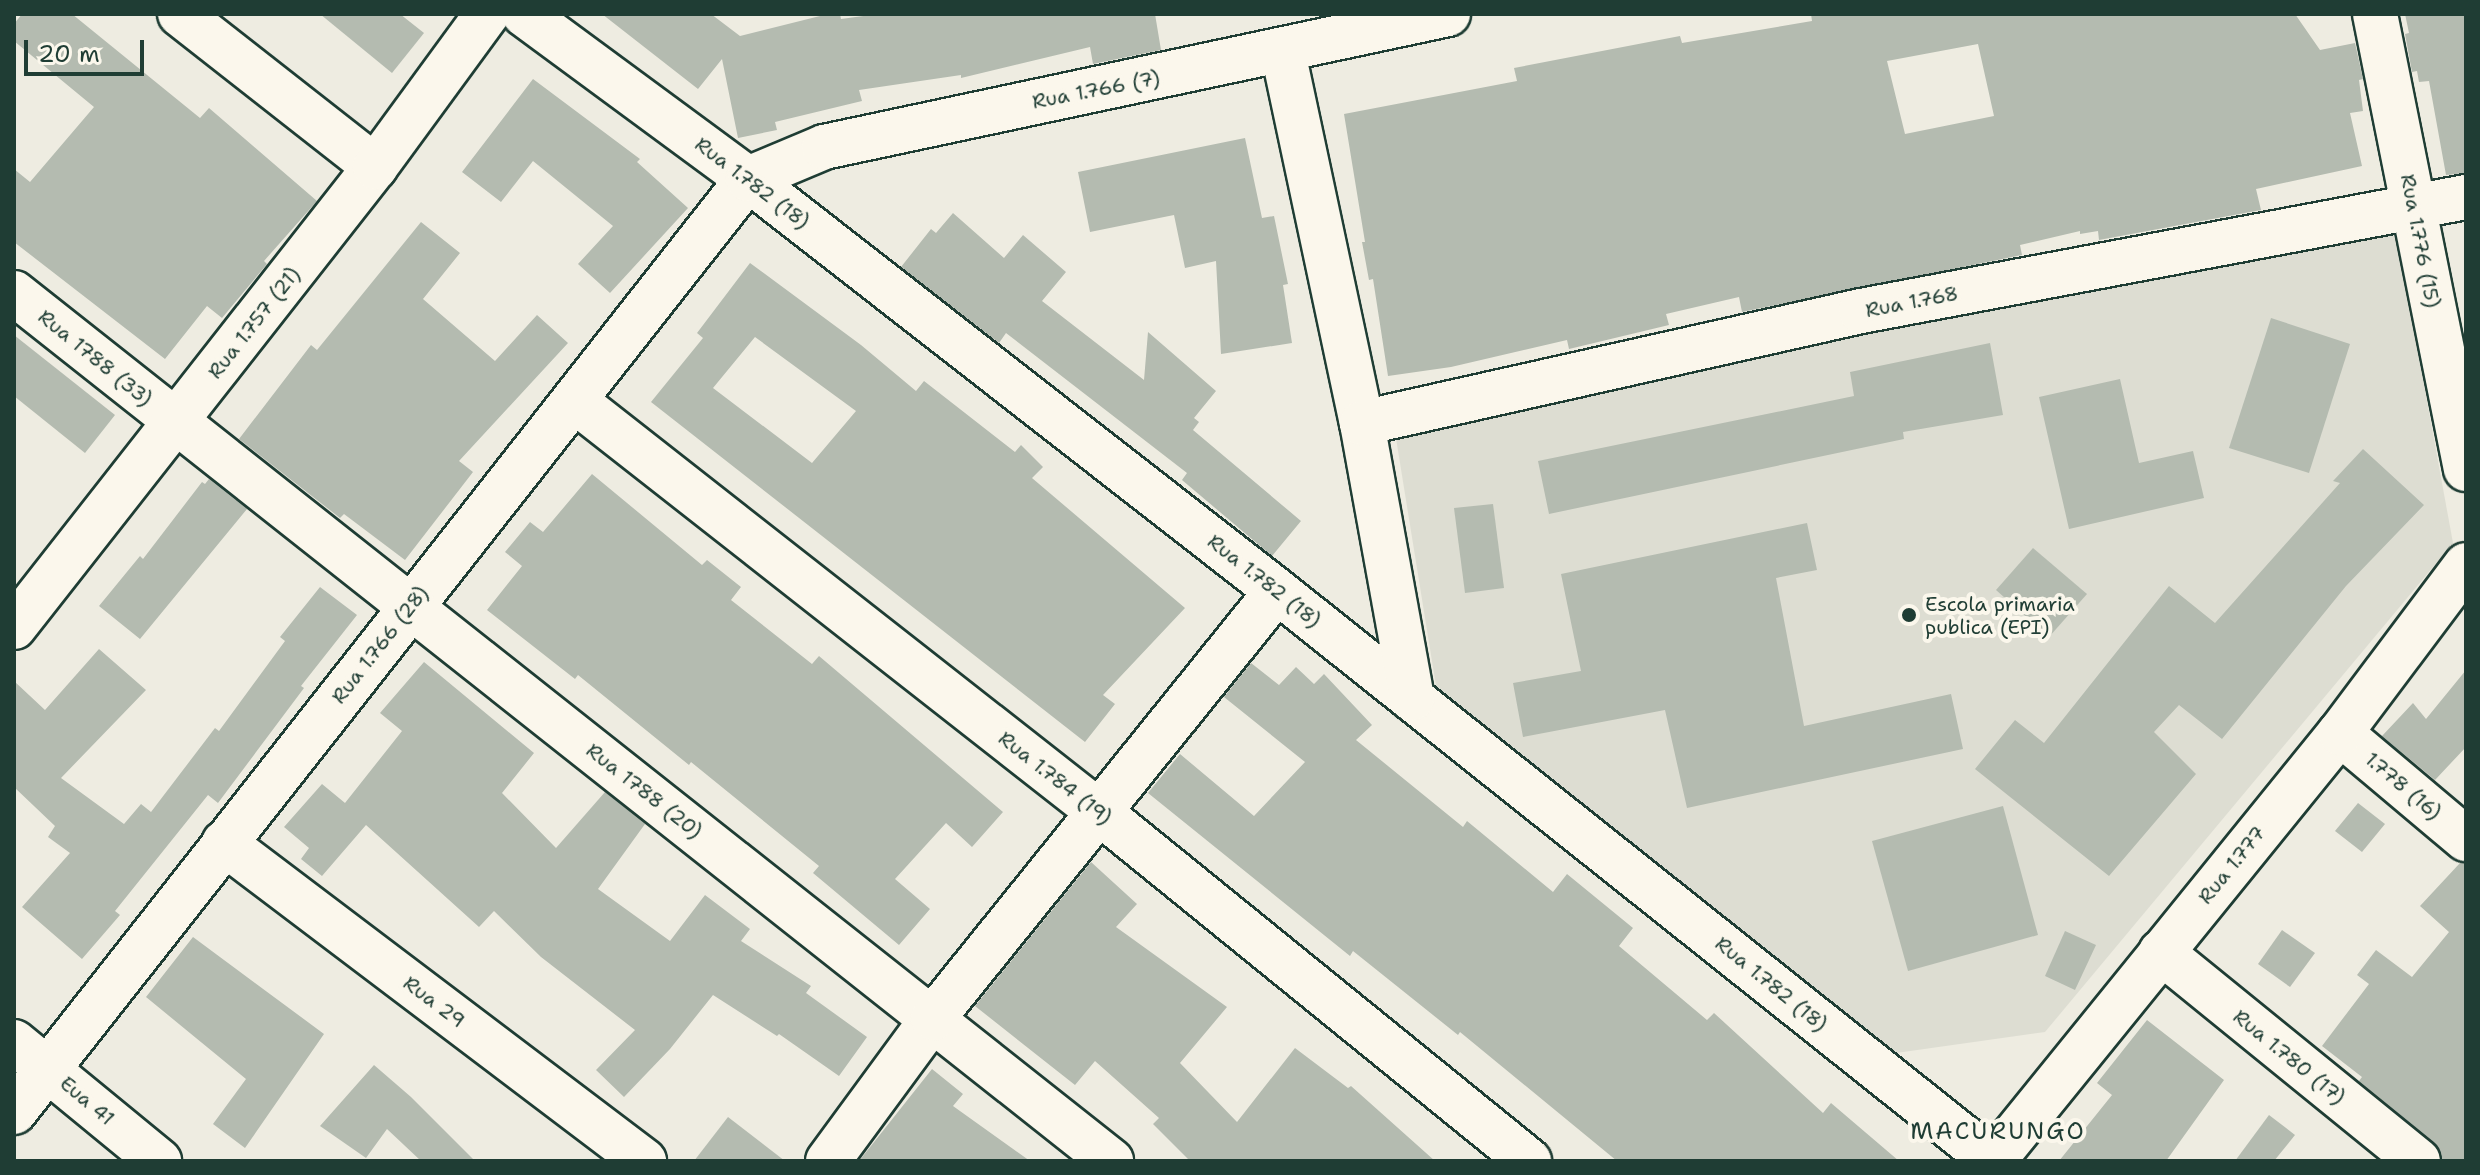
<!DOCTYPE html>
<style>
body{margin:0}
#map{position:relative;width:2480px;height:1175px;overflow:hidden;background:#eeece1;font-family:"Shantell Sans",sans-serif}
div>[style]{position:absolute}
.built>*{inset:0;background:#ddddd2}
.building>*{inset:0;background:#b4bbb0}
.roads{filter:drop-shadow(2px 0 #1f3d34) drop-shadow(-2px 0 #1f3d34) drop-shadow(0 2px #1f3d34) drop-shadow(0 -2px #1f3d34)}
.minor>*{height:44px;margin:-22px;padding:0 22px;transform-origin:22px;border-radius:22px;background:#fbf7ec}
.dots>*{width:22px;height:22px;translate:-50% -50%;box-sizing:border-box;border:4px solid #fbf7ec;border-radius:50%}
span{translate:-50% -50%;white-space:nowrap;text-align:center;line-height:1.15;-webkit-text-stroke:8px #fbf7ec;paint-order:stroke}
.street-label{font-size:20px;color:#1f3d34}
.poi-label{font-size:20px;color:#1f3d34}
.left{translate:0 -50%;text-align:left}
.quarter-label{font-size:24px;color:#1f3d34;letter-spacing:2px}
.frame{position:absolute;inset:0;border:16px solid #1f3d34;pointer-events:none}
.scale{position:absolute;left:24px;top:40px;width:120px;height:36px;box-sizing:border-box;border:4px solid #1f3d34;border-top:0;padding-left:10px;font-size:24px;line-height:28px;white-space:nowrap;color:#1f3d34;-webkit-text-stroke:6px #fbf7ec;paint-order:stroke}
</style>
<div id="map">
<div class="built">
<i style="clip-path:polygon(2394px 221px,2453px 543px,2045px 1032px,1896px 1053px,1436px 686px,1395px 432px)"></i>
</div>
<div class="building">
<i style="clip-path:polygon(22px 14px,72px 14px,200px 118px,209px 108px,317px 201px,264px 261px,267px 264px,222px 318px,207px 306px,165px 359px,14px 242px,14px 169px,30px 182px,94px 107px,14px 41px,14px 24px)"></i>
<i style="clip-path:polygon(320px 14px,400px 14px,424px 33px,392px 73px)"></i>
<i style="clip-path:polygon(602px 14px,711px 14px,740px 36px,828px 14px,840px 14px,841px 19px,878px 14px,1155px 14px,1161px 50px,1093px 64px,1090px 47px,961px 78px,961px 75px,859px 90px,862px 101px,775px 122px,777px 130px,738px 138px,722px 59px,698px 89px)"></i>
<i style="clip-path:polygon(evenodd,1811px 14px,2295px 14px,2320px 50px,2355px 43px,2363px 79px,2359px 80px,2363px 111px,2350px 113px,2362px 166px,2256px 189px,2261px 210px,2099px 240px,2098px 231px,2080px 234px,2080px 231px,2020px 245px,2022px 255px,1742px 312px,1739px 297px,1666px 314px,1669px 325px,1569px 349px,1567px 340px,1451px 367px,1388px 376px,1373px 279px,1369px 280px,1362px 242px,1365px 242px,1344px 114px,1517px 81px,1514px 68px,1680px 36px,1682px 43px,1812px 21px,1811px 14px,1978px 44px,1994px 116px,1905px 134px,1887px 61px,1978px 44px)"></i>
<i style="clip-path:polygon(2405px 14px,2466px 14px,2466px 173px,2446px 175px,2429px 81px,2419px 82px,2417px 71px,2412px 72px,2405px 34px,2409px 33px)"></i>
<i style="clip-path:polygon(533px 79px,640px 159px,637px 162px,688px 208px,610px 293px,578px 264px,613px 226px,533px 161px,501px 202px,462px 172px)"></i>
<i style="clip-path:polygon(1245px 138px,1262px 218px,1274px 216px,1288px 284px,1283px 285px,1292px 343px,1221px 354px,1216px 261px,1185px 268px,1174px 215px,1090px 232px,1078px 172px)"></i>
<i style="clip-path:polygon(953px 213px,1004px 258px,1023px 235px,1066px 272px,1042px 301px,1144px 380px,1148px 332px,1216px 391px,1194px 418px,1199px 422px,1193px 430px,1301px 521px,1272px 556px,1182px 480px,1187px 473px,1006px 333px,999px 343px,901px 267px,931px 229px,936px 233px)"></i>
<i style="clip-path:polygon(421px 222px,460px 253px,423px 299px,495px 361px,537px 315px,568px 343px,459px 461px,473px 472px,405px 560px,344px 514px,340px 518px,239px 439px,311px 345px,317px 350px)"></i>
<i style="clip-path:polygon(evenodd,750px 263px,861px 345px,916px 391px,924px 381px,1015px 452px,1021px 445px,1043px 467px,1032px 478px,1185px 608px,1103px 695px,1115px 704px,1085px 742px,651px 402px,703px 338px,697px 333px,750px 263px,755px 337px,856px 411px,812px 463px,713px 388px,755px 337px)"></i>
<i style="clip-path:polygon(2271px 318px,2350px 344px,2309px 473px,2229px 448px)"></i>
<i style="clip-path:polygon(14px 335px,115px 415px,85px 453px,14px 396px)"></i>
<i style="clip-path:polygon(1990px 343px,2003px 415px,1903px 432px,1904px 439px,1549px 514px,1538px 461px,1854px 396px,1850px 372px)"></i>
<i style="clip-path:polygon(2120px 379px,2139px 463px,2193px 451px,2204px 498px,2069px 529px,2039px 397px)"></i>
<i style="clip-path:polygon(2363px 449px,2424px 505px,2346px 586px,2222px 739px,2179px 705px,2154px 732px,2196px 774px,2109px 876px,1975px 769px,2015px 720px,2044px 743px,2169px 586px,2215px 623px,2340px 483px,2333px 481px)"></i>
<i style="clip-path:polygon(592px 474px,702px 565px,707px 560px,741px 587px,731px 600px,812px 664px,819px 656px,1003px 812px,972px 847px,946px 823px,895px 879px,930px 909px,899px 945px,813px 873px,819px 866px,691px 762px,689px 765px,578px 675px,575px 679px,487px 610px,522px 566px,505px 552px,530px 522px,543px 532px)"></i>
<i style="clip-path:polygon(209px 479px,247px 509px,140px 639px,99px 606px,140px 556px,143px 559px,202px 482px,205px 484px)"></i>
<i style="clip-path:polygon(1493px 504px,1504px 588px,1465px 593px,1454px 508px)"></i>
<i style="clip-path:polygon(1807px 523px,1817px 570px,1776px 578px,1804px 726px,1951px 694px,1963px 749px,1687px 808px,1665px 710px,1523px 737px,1513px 683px,1581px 671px,1561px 574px)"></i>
<i style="clip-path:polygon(2033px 548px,2087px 594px,2049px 637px,1996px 590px)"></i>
<i style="clip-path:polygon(320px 587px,357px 615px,301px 686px,304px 688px,218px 803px,208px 795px,115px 911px,120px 915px,82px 959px,22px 907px,70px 853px,48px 837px,55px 826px,14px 787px,14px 681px,45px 710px,99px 649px,146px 690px,61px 778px,124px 824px,141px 804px,151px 812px,215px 728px,219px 731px,285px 641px,280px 637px)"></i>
<i style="clip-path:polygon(424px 662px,534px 753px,502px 793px,556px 848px,605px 792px,645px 824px,598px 889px,670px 941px,705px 895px,750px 929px,741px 941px,811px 986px,806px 993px,867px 1037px,839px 1076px,779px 1034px,777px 1036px,713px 995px,670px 1049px,624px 1097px,596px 1070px,635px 1030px,541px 957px,494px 911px,479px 927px,366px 825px,322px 876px,301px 859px,309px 848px,284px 827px,322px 784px,345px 803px,402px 731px,380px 713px)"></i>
<i style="clip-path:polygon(1251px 663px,1279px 685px,1296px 667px,1314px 684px,1324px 674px,1372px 725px,1356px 740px,1463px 827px,1467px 821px,1553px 892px,1567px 874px,1633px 928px,1619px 946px,1707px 1020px,1714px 1013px,1823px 1113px,1831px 1103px,1899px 1161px,1617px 1161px,1460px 1032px,1458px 1035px,1353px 951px,1350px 956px,1148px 793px,1180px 754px,1254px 816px,1305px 762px,1224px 697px)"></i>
<i style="clip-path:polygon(2466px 670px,2466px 747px,2435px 780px,2382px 736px,2413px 703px,2426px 719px)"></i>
<i style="clip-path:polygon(2358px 803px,2385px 824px,2362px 852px,2335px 831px)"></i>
<i style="clip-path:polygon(2003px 806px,2038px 935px,1908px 971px,1872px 841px)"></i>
<i style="clip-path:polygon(1091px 862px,1137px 904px,1116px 927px,1227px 1007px,1180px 1063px,1237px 1122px,1295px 1048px,1348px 1088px,1351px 1086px,1435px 1161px,1190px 1161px,1153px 1124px,1159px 1118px,1095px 1061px,1075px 1085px,975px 1006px)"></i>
<i style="clip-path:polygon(2460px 863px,2466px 863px,2466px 1161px,2442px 1161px,2434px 1142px,2359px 1081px,2362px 1077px,2322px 1046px,2369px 984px,2357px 975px,2376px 950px,2412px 977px,2449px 932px,2420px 906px)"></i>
<i style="clip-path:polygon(2282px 930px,2315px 953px,2290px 987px,2258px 964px)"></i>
<i style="clip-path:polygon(2065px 931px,2096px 945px,2075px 990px,2045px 976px)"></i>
<i style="clip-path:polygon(193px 937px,324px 1034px,245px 1148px,213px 1124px,246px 1079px,146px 997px)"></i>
<i style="clip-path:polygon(2147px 1020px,2224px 1080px,2166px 1161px,2059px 1161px,2112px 1095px,2097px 1083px)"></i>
<i style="clip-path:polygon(374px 1065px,411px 1097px,475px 1161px,421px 1161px,387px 1129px,366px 1158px,320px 1126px)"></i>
<i style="clip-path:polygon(932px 1069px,963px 1094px,953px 1106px,1030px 1161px,859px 1161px)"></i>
<i style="clip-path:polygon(2269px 1115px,2295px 1135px,2274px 1161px,2235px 1161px)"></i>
<i style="clip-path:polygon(728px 1117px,785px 1161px,694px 1161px)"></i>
</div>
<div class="roads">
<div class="minor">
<i style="left:180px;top:14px;width:248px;rotate:38.1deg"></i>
<i style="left:524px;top:14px;width:278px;rotate:36.4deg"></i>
<i style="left:748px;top:179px;width:671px;rotate:37.91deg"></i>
<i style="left:1277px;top:591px;width:915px;rotate:38.52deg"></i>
<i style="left:2375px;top:14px;width:464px;rotate:78.7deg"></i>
<i style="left:1283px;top:52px;width:379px;rotate:78deg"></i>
<i style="left:1362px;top:423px;width:280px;rotate:79.7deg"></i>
<i style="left:14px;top:293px;width:1399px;rotate:38.35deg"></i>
<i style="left:575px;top:401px;width:666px;rotate:38.11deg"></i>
<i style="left:1099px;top:812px;width:554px;rotate:39.06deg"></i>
<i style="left:1362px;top:423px;width:511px;rotate:-12.65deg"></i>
<i style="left:1861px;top:311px;width:616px;rotate:-10.67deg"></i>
<i style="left:14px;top:627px;width:585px;rotate:-51.88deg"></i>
<i style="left:375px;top:167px;width:190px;rotate:-53.8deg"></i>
<i style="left:2340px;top:733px;width:165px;rotate:40.1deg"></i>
<i style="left:224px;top:843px;width:527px;rotate:37.13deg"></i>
<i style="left:2161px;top:952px;width:331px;rotate:39.1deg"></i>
<i style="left:14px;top:1042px;width:188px;rotate:39.4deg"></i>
<i style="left:14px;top:1112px;width:1187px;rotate:-51.81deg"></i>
<i style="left:748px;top:179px;width:82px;rotate:-22.8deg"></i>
<i style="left:824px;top:147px;width:638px;rotate:-12.03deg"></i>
<i style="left:828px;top:1161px;width:177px;rotate:-53.7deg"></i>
<i style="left:933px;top:1018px;width:548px;rotate:-51.14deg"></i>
<i style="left:1993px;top:1161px;width:551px;rotate:-50.97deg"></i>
<i style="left:2340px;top:733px;width:210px;rotate:-53.1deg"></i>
</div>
</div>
<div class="dots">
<i style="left:1909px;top:615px;background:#1f3d34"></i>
</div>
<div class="street-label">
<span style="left:1096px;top:90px;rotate:-11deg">Rua 1.766 (7)</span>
<span style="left:752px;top:183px;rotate:37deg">Rua 1.782 (18)</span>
<span style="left:2420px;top:241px;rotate:79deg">Rua 1.776 (15)</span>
<span style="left:1912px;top:302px;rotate:-11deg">Rua 1.768</span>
<span style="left:254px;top:323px;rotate:-52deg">Rua 1.757 (21)</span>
<span style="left:95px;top:358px;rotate:39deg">Rua 1788 (33)</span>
<span style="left:1264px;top:581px;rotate:38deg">Rua 1.782 (18)</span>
<span style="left:380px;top:645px;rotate:-52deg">Rua 1.766 (28)</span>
<span style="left:1055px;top:778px;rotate:38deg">Rua 1.784 (19)</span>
<span style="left:2403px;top:786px;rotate:40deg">1.778 (16)</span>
<span style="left:644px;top:791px;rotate:38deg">Rua 1788 (20)</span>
<span style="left:2232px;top:865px;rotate:-51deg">Rua 1.777</span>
<span style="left:1771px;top:984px;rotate:39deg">Rua 1.782 (18)</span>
<span style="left:434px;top:1002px;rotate:37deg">Rua 29</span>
<span style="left:2289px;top:1057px;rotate:39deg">Rua 1.780 (17)</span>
<span style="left:87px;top:1101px;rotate:40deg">Eua 41</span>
</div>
<div class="poi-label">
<span class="left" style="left:1925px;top:616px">Escola primaria<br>publica (EPI)</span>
</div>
<div class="quarter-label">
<span style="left:1998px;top:1132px">MACURUNGO</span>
</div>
<div class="frame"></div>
<div class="scale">20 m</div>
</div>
